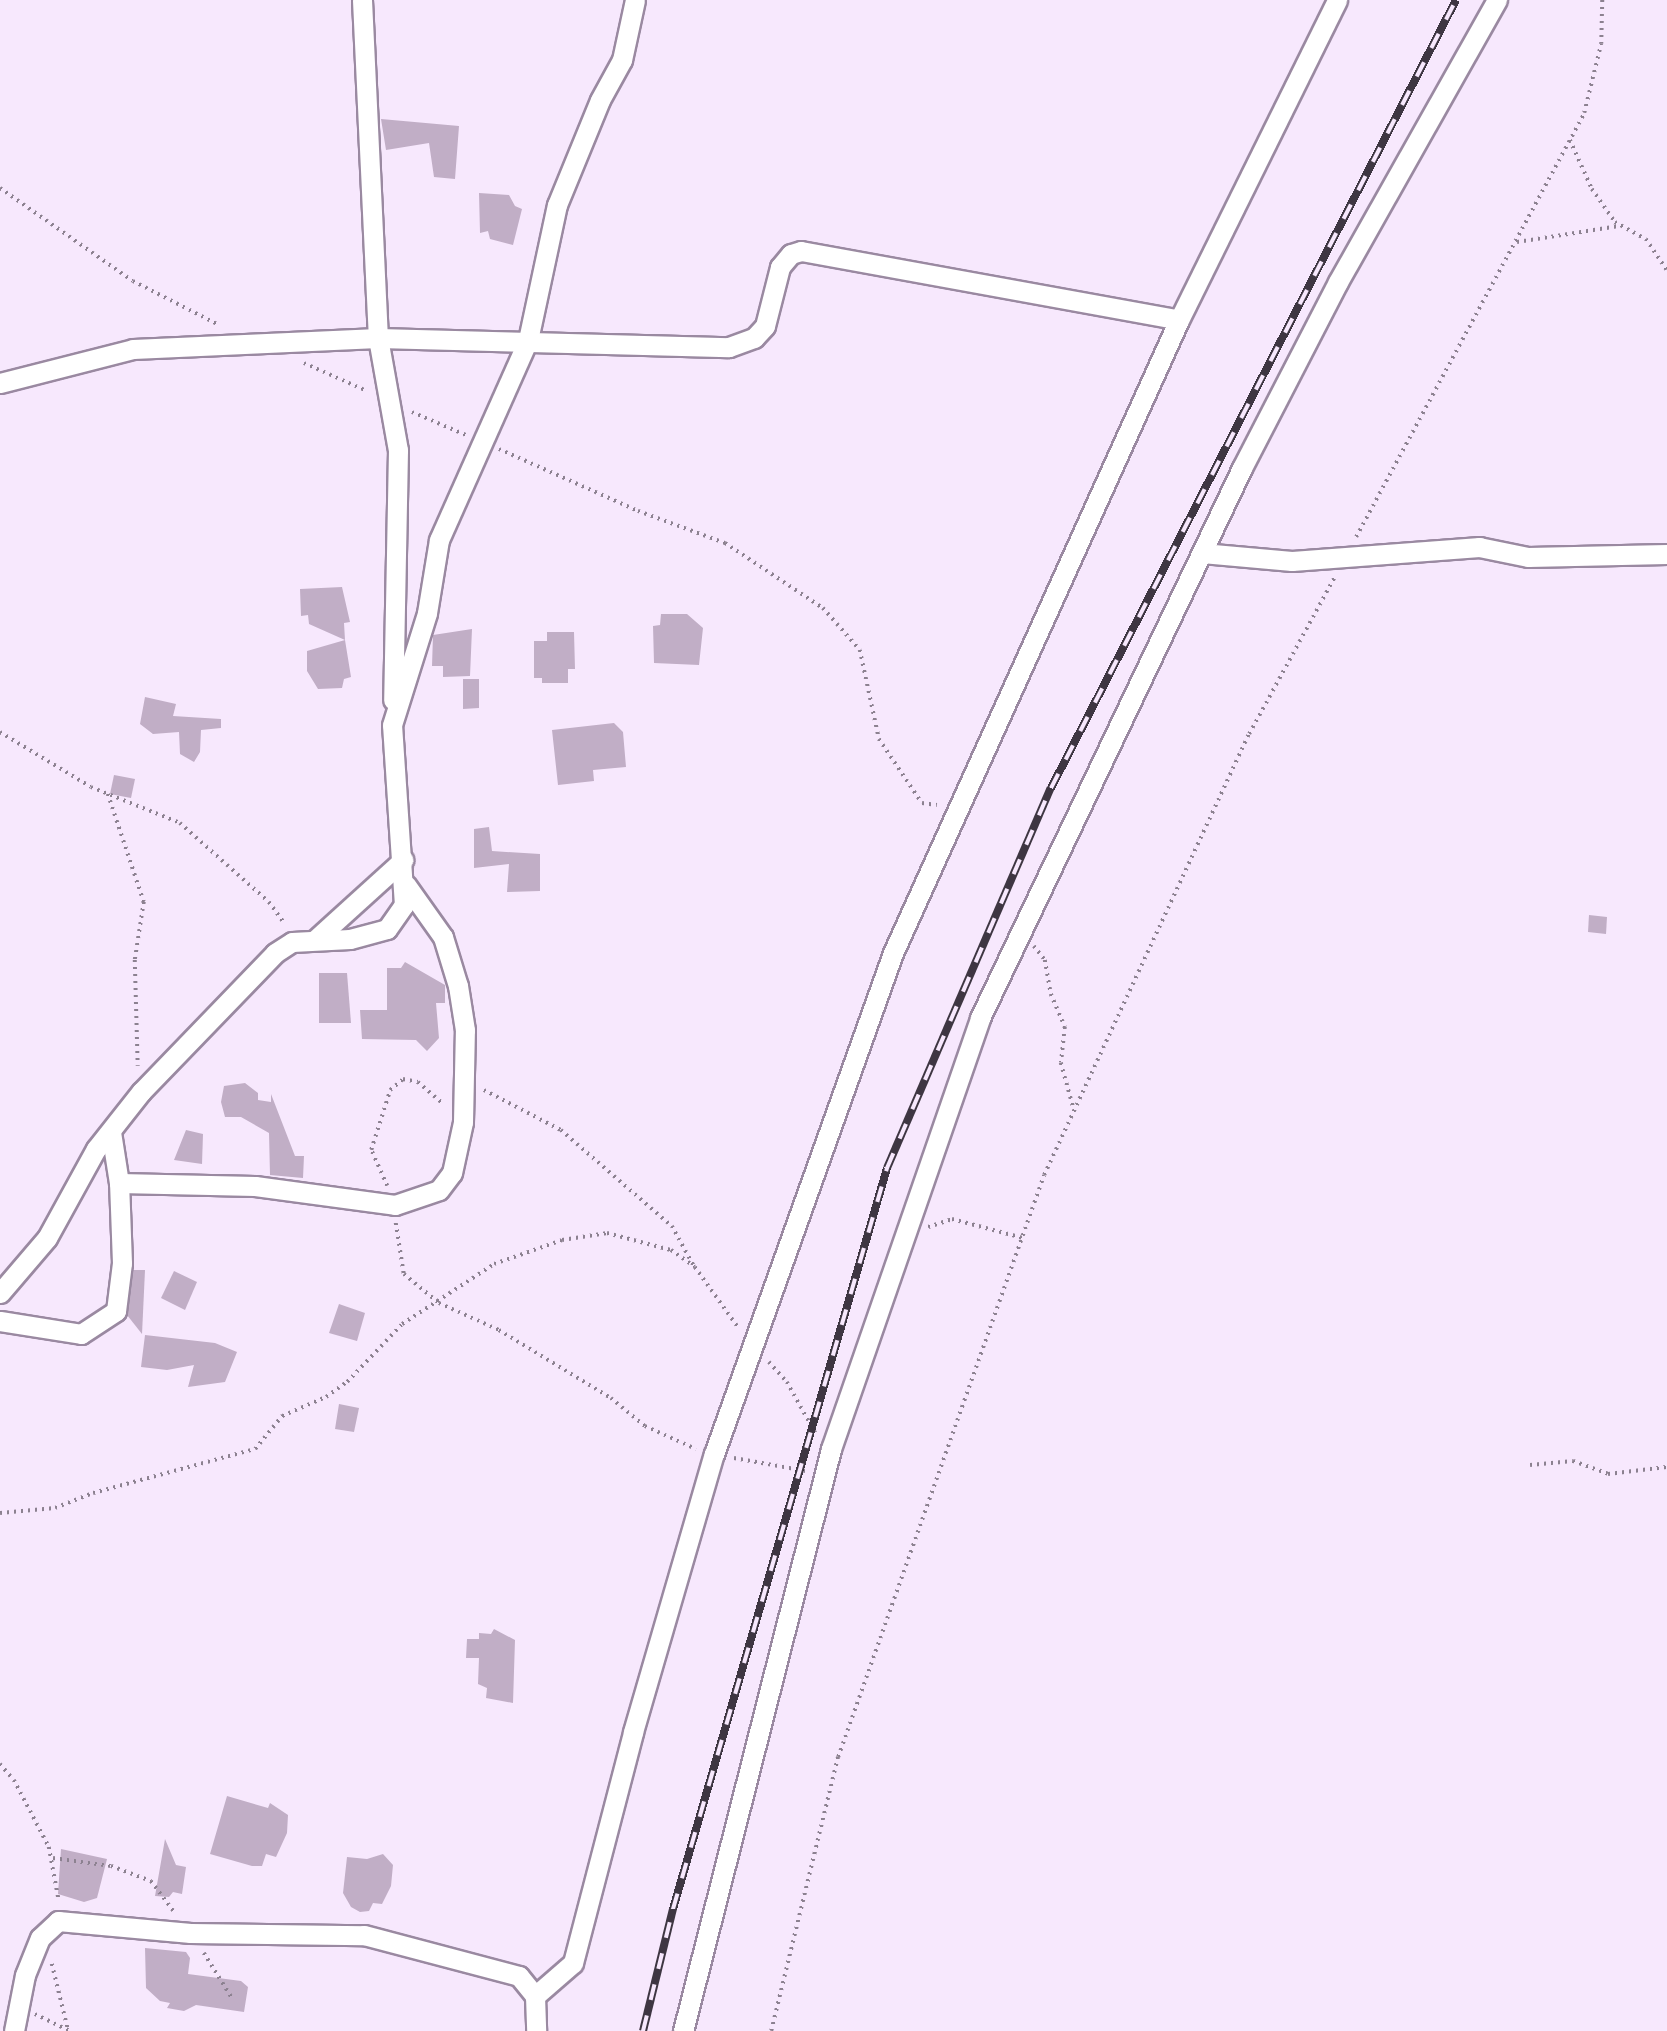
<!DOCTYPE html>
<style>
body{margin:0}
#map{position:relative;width:1667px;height:2031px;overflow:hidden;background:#f7e8fd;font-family:Inter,sans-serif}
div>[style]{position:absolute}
.building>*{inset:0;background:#c1aec6}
.path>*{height:3.5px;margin-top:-1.75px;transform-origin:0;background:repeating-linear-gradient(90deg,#8c8190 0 2px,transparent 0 7px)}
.roads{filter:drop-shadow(2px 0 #9a89a1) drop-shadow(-2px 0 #9a89a1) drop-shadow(0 2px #9a89a1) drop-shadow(0 -2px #9a89a1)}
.street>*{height:19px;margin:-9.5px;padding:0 9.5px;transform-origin:9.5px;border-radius:9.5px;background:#fff}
.rail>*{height:8px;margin-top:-4px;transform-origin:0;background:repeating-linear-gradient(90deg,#f7e8fd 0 16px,#3e3642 0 32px);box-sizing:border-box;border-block:2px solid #3e3642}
span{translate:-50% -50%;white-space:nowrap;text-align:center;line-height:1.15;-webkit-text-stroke:6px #f7e8fd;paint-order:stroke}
</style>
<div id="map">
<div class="building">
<i style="clip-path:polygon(381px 119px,459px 126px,455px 179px,434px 177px,429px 143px,386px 150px)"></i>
<i style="clip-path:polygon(479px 193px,509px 195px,515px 206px,522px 209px,513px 245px,490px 239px,488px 231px,480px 233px)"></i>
<i style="clip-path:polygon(342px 587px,350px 622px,344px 623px,345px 640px,309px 624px,308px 615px,301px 616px,300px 589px)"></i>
<i style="clip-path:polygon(661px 614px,687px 614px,703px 628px,699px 665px,654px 663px,653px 626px,660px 625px)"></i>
<i style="clip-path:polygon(472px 629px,470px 676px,443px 677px,443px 666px,432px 666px,433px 635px)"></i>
<i style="clip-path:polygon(547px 632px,574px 632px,575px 669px,568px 669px,568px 683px,542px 683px,542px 678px,534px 678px,534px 641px,547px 641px)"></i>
<i style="clip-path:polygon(345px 640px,351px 677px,344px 679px,342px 688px,318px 689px,307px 671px,307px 651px)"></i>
<i style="clip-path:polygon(463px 679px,479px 679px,479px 708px,463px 709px)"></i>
<i style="clip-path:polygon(145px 697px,176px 704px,173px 716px,221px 719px,221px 728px,201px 730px,200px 752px,194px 762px,180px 754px,179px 732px,153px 734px,140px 724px)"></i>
<i style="clip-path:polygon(614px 723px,623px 732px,626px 767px,593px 770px,594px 781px,558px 785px,552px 730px)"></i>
<i style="clip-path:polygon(114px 775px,135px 779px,131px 798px,110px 794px)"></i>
<i style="clip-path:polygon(489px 827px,492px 851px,540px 854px,540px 891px,507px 892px,509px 864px,474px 868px,474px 829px)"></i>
<i style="clip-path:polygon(1589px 915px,1607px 917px,1606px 934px,1588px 932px)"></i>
<i style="clip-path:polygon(405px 962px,445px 985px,445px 1003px,436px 1003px,439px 1038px,427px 1051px,416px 1040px,362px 1039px,360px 1010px,387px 1010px,387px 968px,401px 968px)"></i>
<i style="clip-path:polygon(319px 973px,347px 973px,351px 1023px,319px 1023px)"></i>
<i style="clip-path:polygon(245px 1083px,258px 1093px,258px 1100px,271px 1102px,271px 1094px,295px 1156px,304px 1156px,303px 1178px,270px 1175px,269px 1133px,241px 1117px,225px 1117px,221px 1102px,224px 1086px)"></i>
<i style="clip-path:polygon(186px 1130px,203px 1134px,202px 1164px,174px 1160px)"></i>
<i style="clip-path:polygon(133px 1270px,145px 1270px,142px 1334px,127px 1315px)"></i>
<i style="clip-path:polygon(174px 1271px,197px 1282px,185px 1310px,161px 1298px)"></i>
<i style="clip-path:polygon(339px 1304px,365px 1313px,357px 1341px,329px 1333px)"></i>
<i style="clip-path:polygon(145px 1335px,215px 1343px,237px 1352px,225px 1382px,188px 1387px,194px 1365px,167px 1370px,141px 1367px)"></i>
<i style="clip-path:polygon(339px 1404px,359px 1408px,354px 1432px,335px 1429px)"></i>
<i style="clip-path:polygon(494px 1629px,515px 1640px,513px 1703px,486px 1698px,487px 1688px,478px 1684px,479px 1658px,466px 1658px,467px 1639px,479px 1639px,479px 1633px,491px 1634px)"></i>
<i style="clip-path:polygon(227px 1796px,268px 1808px,270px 1803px,288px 1815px,287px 1833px,276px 1857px,266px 1854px,262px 1866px,252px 1866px,210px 1854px)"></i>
<i style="clip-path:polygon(165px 1839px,176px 1865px,186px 1867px,182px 1894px,173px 1892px,169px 1897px,155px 1896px)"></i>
<i style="clip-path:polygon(61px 1849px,107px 1859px,97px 1898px,84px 1902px,58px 1894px)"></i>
<i style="clip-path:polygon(383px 1854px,393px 1865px,391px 1886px,382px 1904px,373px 1903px,369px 1911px,360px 1912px,351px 1907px,343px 1893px,347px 1857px,367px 1859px)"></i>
<i style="clip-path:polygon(145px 1948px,186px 1952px,190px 1958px,188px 1974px,241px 1981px,248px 1987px,244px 2012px,196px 2005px,184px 2011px,167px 2008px,170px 2003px,160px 2001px,146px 1988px)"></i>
</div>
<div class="path">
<i style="left:1570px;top:140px;width:54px;rotate:65.8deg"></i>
<i style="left:1592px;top:189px;width:40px;rotate:55.1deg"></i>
<i style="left:1615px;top:222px;width:35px;rotate:29deg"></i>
<i style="left:1646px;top:239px;width:37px;rotate:56deg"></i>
<i style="left:0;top:188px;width:162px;rotate:35deg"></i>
<i style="left:133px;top:281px;width:94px;rotate:27.1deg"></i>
<i style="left:1517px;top:242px;width:103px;rotate:-8.9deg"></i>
<i style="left:304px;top:363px;width:69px;rotate:24deg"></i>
<i style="left:412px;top:412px;width:59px;rotate:23.1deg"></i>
<i style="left:499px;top:449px;width:152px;rotate:24deg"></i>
<i style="left:638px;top:511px;width:93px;rotate:20.2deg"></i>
<i style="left:725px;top:543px;width:118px;rotate:33.6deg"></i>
<i style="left:823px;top:608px;width:56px;rotate:48.6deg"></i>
<i style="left:860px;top:650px;width:91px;rotate:77.9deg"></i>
<i style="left:879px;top:739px;width:77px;rotate:56.1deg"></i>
<i style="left:922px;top:803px;width:15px;rotate:8deg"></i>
<i style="left:1356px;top:537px;width:481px;rotate:-61.7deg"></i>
<i style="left:1584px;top:113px;width:71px;rotate:-76.2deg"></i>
<i style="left:1601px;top:44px;width:44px;rotate:-88.7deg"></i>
<i style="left:0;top:732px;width:106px;rotate:31.1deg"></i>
<i style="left:91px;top:787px;width:96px;rotate:22deg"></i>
<i style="left:180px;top:823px;width:119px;rotate:41.6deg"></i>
<i style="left:269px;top:902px;width:27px;rotate:54deg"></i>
<i style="left:108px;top:794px;width:114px;rotate:71.6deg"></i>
<i style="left:144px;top:902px;width:59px;rotate:98.8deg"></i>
<i style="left:135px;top:960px;width:106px;rotate:88.4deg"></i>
<i style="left:1034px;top:946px;width:18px;rotate:52deg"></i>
<i style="left:1045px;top:960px;width:35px;rotate:80deg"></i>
<i style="left:1051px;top:994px;width:36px;rotate:67deg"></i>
<i style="left:1065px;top:1027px;width:36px;rotate:96deg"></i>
<i style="left:1061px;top:1063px;width:49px;rotate:74.5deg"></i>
<i style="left:484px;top:1090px;width:87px;rotate:27.5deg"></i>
<i style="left:561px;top:1130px;width:147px;rotate:40.9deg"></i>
<i style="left:672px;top:1226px;width:46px;rotate:61.2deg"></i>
<i style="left:387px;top:1186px;width:39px;rotate:-114deg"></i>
<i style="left:371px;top:1150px;width:63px;rotate:-72.4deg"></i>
<i style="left:390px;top:1090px;width:17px;rotate:-40deg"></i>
<i style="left:403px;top:1079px;width:15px;rotate:11deg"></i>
<i style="left:418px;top:1082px;width:33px;rotate:41deg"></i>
<i style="left:396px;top:1223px;width:52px;rotate:81.1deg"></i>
<i style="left:404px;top:1274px;width:45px;rotate:39.6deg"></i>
<i style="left:439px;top:1303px;width:66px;rotate:24.2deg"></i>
<i style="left:499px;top:1330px;width:131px;rotate:31.3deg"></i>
<i style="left:611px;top:1398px;width:44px;rotate:39.5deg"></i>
<i style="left:645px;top:1426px;width:56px;rotate:24.3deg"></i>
<i style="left:928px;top:1227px;width:25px;rotate:-18deg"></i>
<i style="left:952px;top:1219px;width:73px;rotate:15deg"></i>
<i style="left:769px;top:1362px;width:27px;rotate:48deg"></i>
<i style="left:787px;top:1382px;width:60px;rotate:60.9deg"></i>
<i style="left:734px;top:1458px;width:73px;rotate:10.2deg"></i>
<i style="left:1530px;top:1465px;width:43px;rotate:-5.3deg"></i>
<i style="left:1573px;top:1461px;width:37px;rotate:20deg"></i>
<i style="left:1608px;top:1474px;width:59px;rotate:-6.8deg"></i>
<i style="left:0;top:1513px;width:55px;rotate:-5.2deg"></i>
<i style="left:55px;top:1508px;width:41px;rotate:-21.5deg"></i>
<i style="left:93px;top:1493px;width:168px;rotate:-15.2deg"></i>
<i style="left:255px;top:1449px;width:43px;rotate:-50.7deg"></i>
<i style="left:282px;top:1416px;width:48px;rotate:-23.4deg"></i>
<i style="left:326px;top:1397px;width:26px;rotate:-36deg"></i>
<i style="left:347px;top:1382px;width:80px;rotate:-46.5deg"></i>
<i style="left:402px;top:1324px;width:110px;rotate:-33.1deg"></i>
<i style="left:494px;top:1264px;width:72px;rotate:-19.4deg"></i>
<i style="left:562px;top:1240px;width:46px;rotate:-8.8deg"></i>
<i style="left:607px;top:1233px;width:66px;rotate:14.9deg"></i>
<i style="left:671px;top:1250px;width:29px;rotate:35deg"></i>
<i style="left:695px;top:1267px;width:74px;rotate:54.4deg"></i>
<i style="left:0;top:1764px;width:21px;rotate:49deg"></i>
<i style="left:14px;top:1780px;width:76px;rotate:62.4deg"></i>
<i style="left:49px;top:1847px;width:55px;rotate:79.5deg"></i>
<i style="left:53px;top:1858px;width:59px;rotate:7.9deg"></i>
<i style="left:111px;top:1866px;width:43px;rotate:20.6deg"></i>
<i style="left:151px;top:1881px;width:40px;rotate:53deg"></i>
<i style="left:204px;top:1953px;width:53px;rotate:58.1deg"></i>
<i style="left:52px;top:1964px;width:67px;rotate:76.2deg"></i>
<i style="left:35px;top:2014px;width:39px;rotate:26deg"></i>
<i style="left:771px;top:2031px;width:282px;rotate:-76.3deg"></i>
<i style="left:838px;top:1757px;width:617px;rotate:-70.51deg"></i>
<i style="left:1044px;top:1175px;width:486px;rotate:-65.1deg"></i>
<i style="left:1249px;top:734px;width:178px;rotate:-61.4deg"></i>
</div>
<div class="roads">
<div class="street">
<i style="left:362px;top:0;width:338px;rotate:87.3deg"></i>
<i style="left:378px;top:338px;width:114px;rotate:79.9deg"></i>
<i style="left:398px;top:450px;width:250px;rotate:91.1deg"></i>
<i style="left:0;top:383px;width:137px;rotate:-14.3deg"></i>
<i style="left:133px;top:349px;width:245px;rotate:-2.6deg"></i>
<i style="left:378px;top:338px;width:351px;rotate:1.5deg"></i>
<i style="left:729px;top:347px;width:27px;rotate:-20deg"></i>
<i style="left:754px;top:338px;width:16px;rotate:-47deg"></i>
<i style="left:765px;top:326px;width:61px;rotate:-75.7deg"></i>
<i style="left:780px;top:267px;width:17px;rotate:-50deg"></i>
<i style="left:791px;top:254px;width:10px;rotate:-17deg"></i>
<i style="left:801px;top:251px;width:384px;rotate:10.3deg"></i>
<i style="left:1202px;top:553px;width:90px;rotate:5.1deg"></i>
<i style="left:1292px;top:561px;width:188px;rotate:-4.3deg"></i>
<i style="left:1479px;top:547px;width:50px;rotate:11.5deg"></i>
<i style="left:1528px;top:557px;width:139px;rotate:-1.2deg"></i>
<i style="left:316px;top:939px;width:118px;rotate:-42.2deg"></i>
<i style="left:111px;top:1132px;width:52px;rotate:81.1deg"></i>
<i style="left:119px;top:1183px;width:136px;rotate:1.3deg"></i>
<i style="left:255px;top:1186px;width:141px;rotate:7.7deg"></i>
<i style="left:395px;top:1205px;width:46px;rotate:-18.8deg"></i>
<i style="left:439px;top:1190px;width:21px;rotate:-53deg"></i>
<i style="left:452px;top:1173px;width:52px;rotate:-77.8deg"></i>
<i style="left:463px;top:1122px;width:92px;rotate:-88.8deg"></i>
<i style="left:465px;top:1030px;width:45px;rotate:-99deg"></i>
<i style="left:458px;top:986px;width:51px;rotate:-107deg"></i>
<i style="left:443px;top:937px;width:64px;rotate:-125.4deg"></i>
<i style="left:0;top:1293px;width:72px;rotate:-49.5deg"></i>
<i style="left:47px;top:1238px;width:102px;rotate:-61.2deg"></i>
<i style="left:96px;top:1149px;width:73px;rotate:-51.7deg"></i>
<i style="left:141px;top:1092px;width:193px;rotate:-46deg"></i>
<i style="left:275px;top:953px;width:20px;rotate:-33deg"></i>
<i style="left:292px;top:942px;width:58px;rotate:-3deg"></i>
<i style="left:350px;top:939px;width:38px;rotate:-15deg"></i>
<i style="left:387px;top:929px;width:29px;rotate:-55deg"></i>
<i style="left:404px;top:905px;width:180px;rotate:-93.8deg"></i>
<i style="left:392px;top:725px;width:117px;rotate:-72.6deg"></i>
<i style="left:427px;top:613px;width:74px;rotate:-80.7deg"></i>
<i style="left:439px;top:540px;width:219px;rotate:-66deg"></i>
<i style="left:528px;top:340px;width:138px;rotate:-77.9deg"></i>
<i style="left:557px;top:205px;width:113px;rotate:-67.7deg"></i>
<i style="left:600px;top:100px;width:46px;rotate:-61.2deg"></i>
<i style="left:622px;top:60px;width:61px;rotate:-77.8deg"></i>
<i style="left:0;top:1321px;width:82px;rotate:9.1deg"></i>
<i style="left:81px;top:1334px;width:42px;rotate:-33.3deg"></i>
<i style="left:116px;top:1311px;width:48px;rotate:-82.9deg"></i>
<i style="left:122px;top:1263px;width:80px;rotate:-92.1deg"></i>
<i style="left:535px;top:1996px;width:50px;rotate:-41deg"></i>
<i style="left:573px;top:1963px;width:239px;rotate:-75.4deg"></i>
<i style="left:633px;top:1732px;width:290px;rotate:-73.8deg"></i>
<i style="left:714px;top:1454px;width:532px;rotate:-70.34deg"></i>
<i style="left:893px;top:953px;width:695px;rotate:-65.69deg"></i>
<i style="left:1179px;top:320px;width:357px;rotate:-63.7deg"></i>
<i style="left:14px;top:2031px;width:57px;rotate:-78.9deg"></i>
<i style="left:25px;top:1975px;width:40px;rotate:-68deg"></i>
<i style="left:40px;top:1938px;width:25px;rotate:-43deg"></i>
<i style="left:58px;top:1921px;width:133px;rotate:5.2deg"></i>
<i style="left:190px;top:1933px;width:174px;rotate:0.7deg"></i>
<i style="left:364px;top:1935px;width:160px;rotate:14.8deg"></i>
<i style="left:519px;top:1976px;width:26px;rotate:51deg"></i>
<i style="left:535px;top:1996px;width:35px;rotate:88deg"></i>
<i style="left:683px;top:2031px;width:601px;rotate:-75.73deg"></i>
<i style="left:831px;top:1449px;width:456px;rotate:-70.9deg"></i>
<i style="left:980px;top:1018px;width:609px;rotate:-64.53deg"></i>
<i style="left:1242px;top:468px;width:209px;rotate:-62.7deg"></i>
<i style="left:1338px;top:282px;width:324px;rotate:-60.6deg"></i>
</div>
</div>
<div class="rail">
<i style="left:643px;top:2031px;width:126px;rotate:-76.2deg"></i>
<i style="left:673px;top:1909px;width:771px;rotate:-73.89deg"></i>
<i style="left:887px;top:1168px;width:414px;rotate:-66.7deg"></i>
<i style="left:1051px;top:788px;width:886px;rotate:-62.8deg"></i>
</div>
</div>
